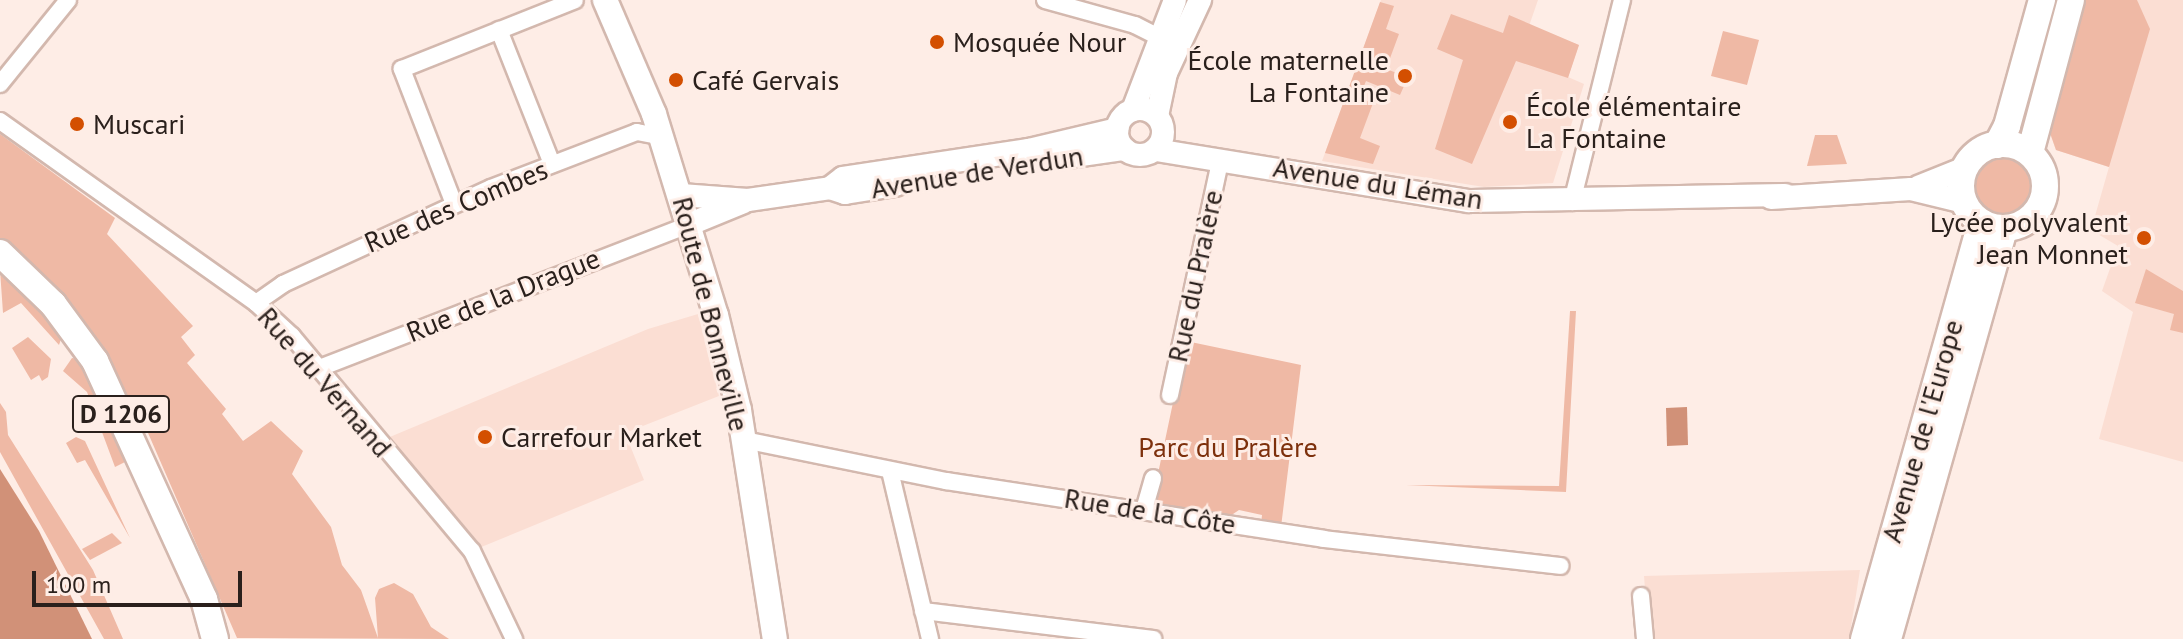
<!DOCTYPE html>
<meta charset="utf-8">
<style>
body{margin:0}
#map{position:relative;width:2183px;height:639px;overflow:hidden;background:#feede6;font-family:"PT Sans",sans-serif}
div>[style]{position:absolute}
.built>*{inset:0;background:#fbded3}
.green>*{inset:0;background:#efb9a5}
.round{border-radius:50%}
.water>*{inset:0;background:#d19178}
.roads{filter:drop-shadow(2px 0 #d3b8ae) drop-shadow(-2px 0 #d3b8ae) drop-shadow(0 2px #d3b8ae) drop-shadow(0 -2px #d3b8ae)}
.minor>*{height:16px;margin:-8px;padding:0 8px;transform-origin:8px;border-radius:8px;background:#fff}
.tertiary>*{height:22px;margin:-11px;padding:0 11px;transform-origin:11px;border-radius:11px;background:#fff}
.tertiary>.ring{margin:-11px;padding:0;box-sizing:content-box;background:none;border:22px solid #fff;border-radius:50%}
.secondary>*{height:24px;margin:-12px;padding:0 12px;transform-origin:12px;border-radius:12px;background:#fff}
.primary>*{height:26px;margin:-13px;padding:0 13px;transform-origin:13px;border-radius:13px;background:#fff}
.primary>.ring{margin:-13px;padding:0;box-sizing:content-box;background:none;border:26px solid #fff;border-radius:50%}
.dots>*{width:22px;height:22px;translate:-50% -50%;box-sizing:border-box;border:4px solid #feede6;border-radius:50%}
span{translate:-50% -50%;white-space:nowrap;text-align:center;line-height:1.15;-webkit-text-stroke:6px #feede6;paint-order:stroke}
.shield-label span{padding:2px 6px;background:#feede6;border:2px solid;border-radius:6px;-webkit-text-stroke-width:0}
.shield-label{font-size:26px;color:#2a201c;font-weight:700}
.poi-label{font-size:28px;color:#2a201c}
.left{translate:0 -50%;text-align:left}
.right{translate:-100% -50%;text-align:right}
.street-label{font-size:28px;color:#2a201c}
.park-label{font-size:28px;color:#7d300c}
.scale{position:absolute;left:32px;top:571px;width:210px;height:36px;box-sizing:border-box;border:4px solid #2a201c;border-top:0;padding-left:10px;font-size:24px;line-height:28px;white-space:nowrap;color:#2a201c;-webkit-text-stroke:6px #feede6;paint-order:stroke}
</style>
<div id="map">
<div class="built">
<i style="clip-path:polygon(1381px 0,1538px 0,1529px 26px,1579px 45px,1568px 77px,1584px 84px,1553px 183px,1484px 187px,1322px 161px)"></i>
<i style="clip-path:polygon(2085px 0,2183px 0,2183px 462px,2099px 439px,2133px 312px,2102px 291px,2118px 246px,2091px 230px,2109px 167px,2056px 150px,2050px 133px)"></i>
<i style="clip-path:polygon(698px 314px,719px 396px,625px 433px,644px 480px,474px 550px,385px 439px,648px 329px)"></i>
<i style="clip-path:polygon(1860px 570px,1849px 639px,1649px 639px,1644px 576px)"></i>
</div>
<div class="green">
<i style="clip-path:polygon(2085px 0,2137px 0,2150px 29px,2109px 167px,2056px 150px,2050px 133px)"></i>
<i style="clip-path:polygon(1380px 2px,1394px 6px,1386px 29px,1399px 34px,1386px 69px,1408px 77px,1400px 95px,1366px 81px,1359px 98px,1373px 103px,1360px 138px,1380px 146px,1373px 164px,1325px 153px)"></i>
<i style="clip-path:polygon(1451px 14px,1503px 33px,1509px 15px,1579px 45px,1568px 78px,1516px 61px,1472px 164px,1435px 149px,1463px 60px,1437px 49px)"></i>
<i style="clip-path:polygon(1723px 31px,1759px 40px,1747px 85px,1711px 76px)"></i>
<i style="clip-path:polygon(0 134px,115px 218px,107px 234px,193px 326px,181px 337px,195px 355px,187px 363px,226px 409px,222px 414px,243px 441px,271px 421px,303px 451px,292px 474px,331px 527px,342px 565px,361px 590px,378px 638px,375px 598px,379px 589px,394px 583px,413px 594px,431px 627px,449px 639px,237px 638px,145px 426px,153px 417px,146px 408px,134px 412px,111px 366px,69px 304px,31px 262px,0 239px)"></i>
<i style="clip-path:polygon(1815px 135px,1837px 135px,1847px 164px,1807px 166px)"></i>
<i class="round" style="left:1971px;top:155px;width:64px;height:64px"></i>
<i style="clip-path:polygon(2146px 269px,2183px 291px,2183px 333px,2170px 330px,2174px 314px,2135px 303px)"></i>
<i style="clip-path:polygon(0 270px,62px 336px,59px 345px,21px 303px,3px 313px)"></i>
<i style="clip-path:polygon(1570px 311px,1576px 311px,1566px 492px,1406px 485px,1559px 486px)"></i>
<i style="clip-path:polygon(28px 337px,51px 359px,48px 377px,42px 381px,39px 375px,31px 380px,12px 348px)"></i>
<i style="clip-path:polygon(1186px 341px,1301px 365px,1281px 527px,1261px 524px,1262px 515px,1239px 510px,1230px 516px,1152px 502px)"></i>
<i style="clip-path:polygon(72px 358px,80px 359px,131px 459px,115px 467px,87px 392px,63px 371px)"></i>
<i style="clip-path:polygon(0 403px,6px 412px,8px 435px,93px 570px,123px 639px,104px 639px,0 452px)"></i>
<i style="clip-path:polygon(76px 437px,85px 441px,130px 538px,85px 460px,77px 463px,66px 443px)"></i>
<i style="clip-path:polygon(112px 533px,122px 543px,90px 560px,82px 549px)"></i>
</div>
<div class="water">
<i style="clip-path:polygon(1687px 407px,1688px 445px,1667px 446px,1666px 408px)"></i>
<i style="clip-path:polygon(0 469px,39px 531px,92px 639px,0 639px)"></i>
</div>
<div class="roads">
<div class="minor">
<i style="left:1045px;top:0;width:93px;rotate:15.5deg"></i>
<i style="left:1135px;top:25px;width:28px;rotate:27deg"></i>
<i style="left:499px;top:30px;width:144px;rotate:68.4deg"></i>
<i style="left:0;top:84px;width:108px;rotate:-51deg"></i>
<i style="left:0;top:121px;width:314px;rotate:35.4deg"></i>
<i style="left:256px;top:303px;width:49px;rotate:42.5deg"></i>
<i style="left:292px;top:336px;width:280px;rotate:50.1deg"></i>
<i style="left:472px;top:551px;width:98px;rotate:64.5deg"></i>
<i style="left:1572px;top:202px;width:208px;rotate:-76.1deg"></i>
<i style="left:454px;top:204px;width:145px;rotate:-111.1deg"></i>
<i style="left:402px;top:69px;width:186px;rotate:-21.7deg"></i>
<i style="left:256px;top:303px;width:33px;rotate:-35deg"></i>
<i style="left:283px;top:284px;width:229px;rotate:-24.8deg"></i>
<i style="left:491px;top:188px;width:156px;rotate:-21deg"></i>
<i style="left:637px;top:132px;width:25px;rotate:11deg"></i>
<i style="left:317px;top:369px;width:400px;rotate:-21.2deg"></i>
<i style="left:1170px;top:395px;width:242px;rotate:-77.9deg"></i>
<i style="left:744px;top:440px;width:206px;rotate:11.5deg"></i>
<i style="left:946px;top:481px;width:382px;rotate:8.7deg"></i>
<i style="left:1324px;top:539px;width:238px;rotate:6.5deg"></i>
<i style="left:890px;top:471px;width:173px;rotate:76.6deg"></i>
<i style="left:1144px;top:510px;width:33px;rotate:-74deg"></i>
<i style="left:1641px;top:596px;width:43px;rotate:84.7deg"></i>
<i style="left:923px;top:611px;width:232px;rotate:6.9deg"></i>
</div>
<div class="tertiary">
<i class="ring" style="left:1117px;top:109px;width:24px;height:24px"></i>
<i style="left:1133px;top:110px;width:118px;rotate:-69.1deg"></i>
<i style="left:1157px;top:116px;width:44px;rotate:-78.2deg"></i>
<i style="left:1166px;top:73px;width:81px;rotate:-65deg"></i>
<i style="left:1156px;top:150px;width:317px;rotate:9.3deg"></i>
<i style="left:1469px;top:201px;width:316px;rotate:-1.1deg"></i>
<i style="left:1067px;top:157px;width:58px;rotate:-8deg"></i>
<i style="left:1918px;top:187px;width:51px;rotate:-22deg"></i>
<i style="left:830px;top:188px;width:16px;rotate:18deg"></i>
<i style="left:845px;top:193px;width:51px;rotate:-9.1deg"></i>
<i style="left:681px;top:195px;width:67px;rotate:4.3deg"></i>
<i style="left:748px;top:200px;width:83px;rotate:-8.3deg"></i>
<i style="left:830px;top:188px;width:16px;rotate:-38deg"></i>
<i style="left:843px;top:178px;width:188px;rotate:-8.6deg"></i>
<i style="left:1029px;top:150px;width:91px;rotate:-13.3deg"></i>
<i style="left:1771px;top:198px;width:140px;rotate:-3.7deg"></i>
<i style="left:1911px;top:189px;width:55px;rotate:13.8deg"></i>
<i style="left:690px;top:224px;width:58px;rotate:-22.2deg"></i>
</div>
<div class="secondary">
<i style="left:605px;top:0;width:124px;rotate:66.7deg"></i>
<i style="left:654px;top:114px;width:210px;rotate:72.9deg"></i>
<i style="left:716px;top:315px;width:98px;rotate:76.4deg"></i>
<i style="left:739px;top:410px;width:232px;rotate:81.1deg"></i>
</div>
<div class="primary">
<i class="ring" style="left:1961px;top:144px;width:58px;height:58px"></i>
<i style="left:1997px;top:145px;width:21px;rotate:-62deg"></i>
<i style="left:2007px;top:126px;width:131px;rotate:-74.5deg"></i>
<i style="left:2030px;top:153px;width:158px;rotate:-75deg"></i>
<i style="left:0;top:253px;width:74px;rotate:43.9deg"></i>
<i style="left:53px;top:304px;width:71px;rotate:53.6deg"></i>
<i style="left:95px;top:361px;width:262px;rotate:65.4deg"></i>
<i style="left:204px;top:599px;width:41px;rotate:74.6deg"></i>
<i style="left:1864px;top:639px;width:433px;rotate:-74.3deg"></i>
<i style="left:1888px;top:639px;width:426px;rotate:-74.2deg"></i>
</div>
</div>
<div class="dots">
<i style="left:937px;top:42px;background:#d34f01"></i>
<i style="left:1405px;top:76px;background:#d34f01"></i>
<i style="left:676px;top:80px;background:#d34f01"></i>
<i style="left:1510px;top:122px;background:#d34f01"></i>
<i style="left:77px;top:124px;background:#d34f01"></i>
<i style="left:2144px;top:238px;background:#d34f01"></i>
<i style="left:485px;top:437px;background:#d34f01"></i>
</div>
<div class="shield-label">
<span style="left:121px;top:414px">D 1206</span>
</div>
<div class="poi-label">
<span class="left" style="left:953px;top:42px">Mosquée Nour</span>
<span class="right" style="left:1389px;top:76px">École maternelle<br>La Fontaine</span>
<span class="left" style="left:692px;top:80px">Café Gervais</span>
<span class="left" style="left:1526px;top:122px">École élémentaire<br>La Fontaine</span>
<span class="left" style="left:93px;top:124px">Muscari</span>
<span class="right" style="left:2128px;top:238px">Lycée polyvalent<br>Jean Monnet</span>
<span class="left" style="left:501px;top:437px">Carrefour Market</span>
</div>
<div class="street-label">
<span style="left:977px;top:172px;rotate:-9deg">Avenue de Verdun</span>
<span style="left:1378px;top:183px;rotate:9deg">Avenue du Léman</span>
<span style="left:456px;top:206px;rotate:-23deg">Rue des Combes</span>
<span style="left:1195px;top:276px;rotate:-78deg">Rue du Pralère</span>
<span style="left:503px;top:295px;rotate:-22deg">Rue de la Drague</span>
<span style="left:711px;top:314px;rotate:76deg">Route de Bonneville</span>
<span style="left:325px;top:382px;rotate:49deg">Rue du Vernand</span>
<span style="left:1922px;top:431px;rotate:-74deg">Avenue de l'Europe</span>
<span style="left:1150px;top:511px;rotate:9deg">Rue de la Côte</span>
</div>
<div class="park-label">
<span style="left:1228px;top:447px">Parc du Pralère</span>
</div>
<div class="scale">100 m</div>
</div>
